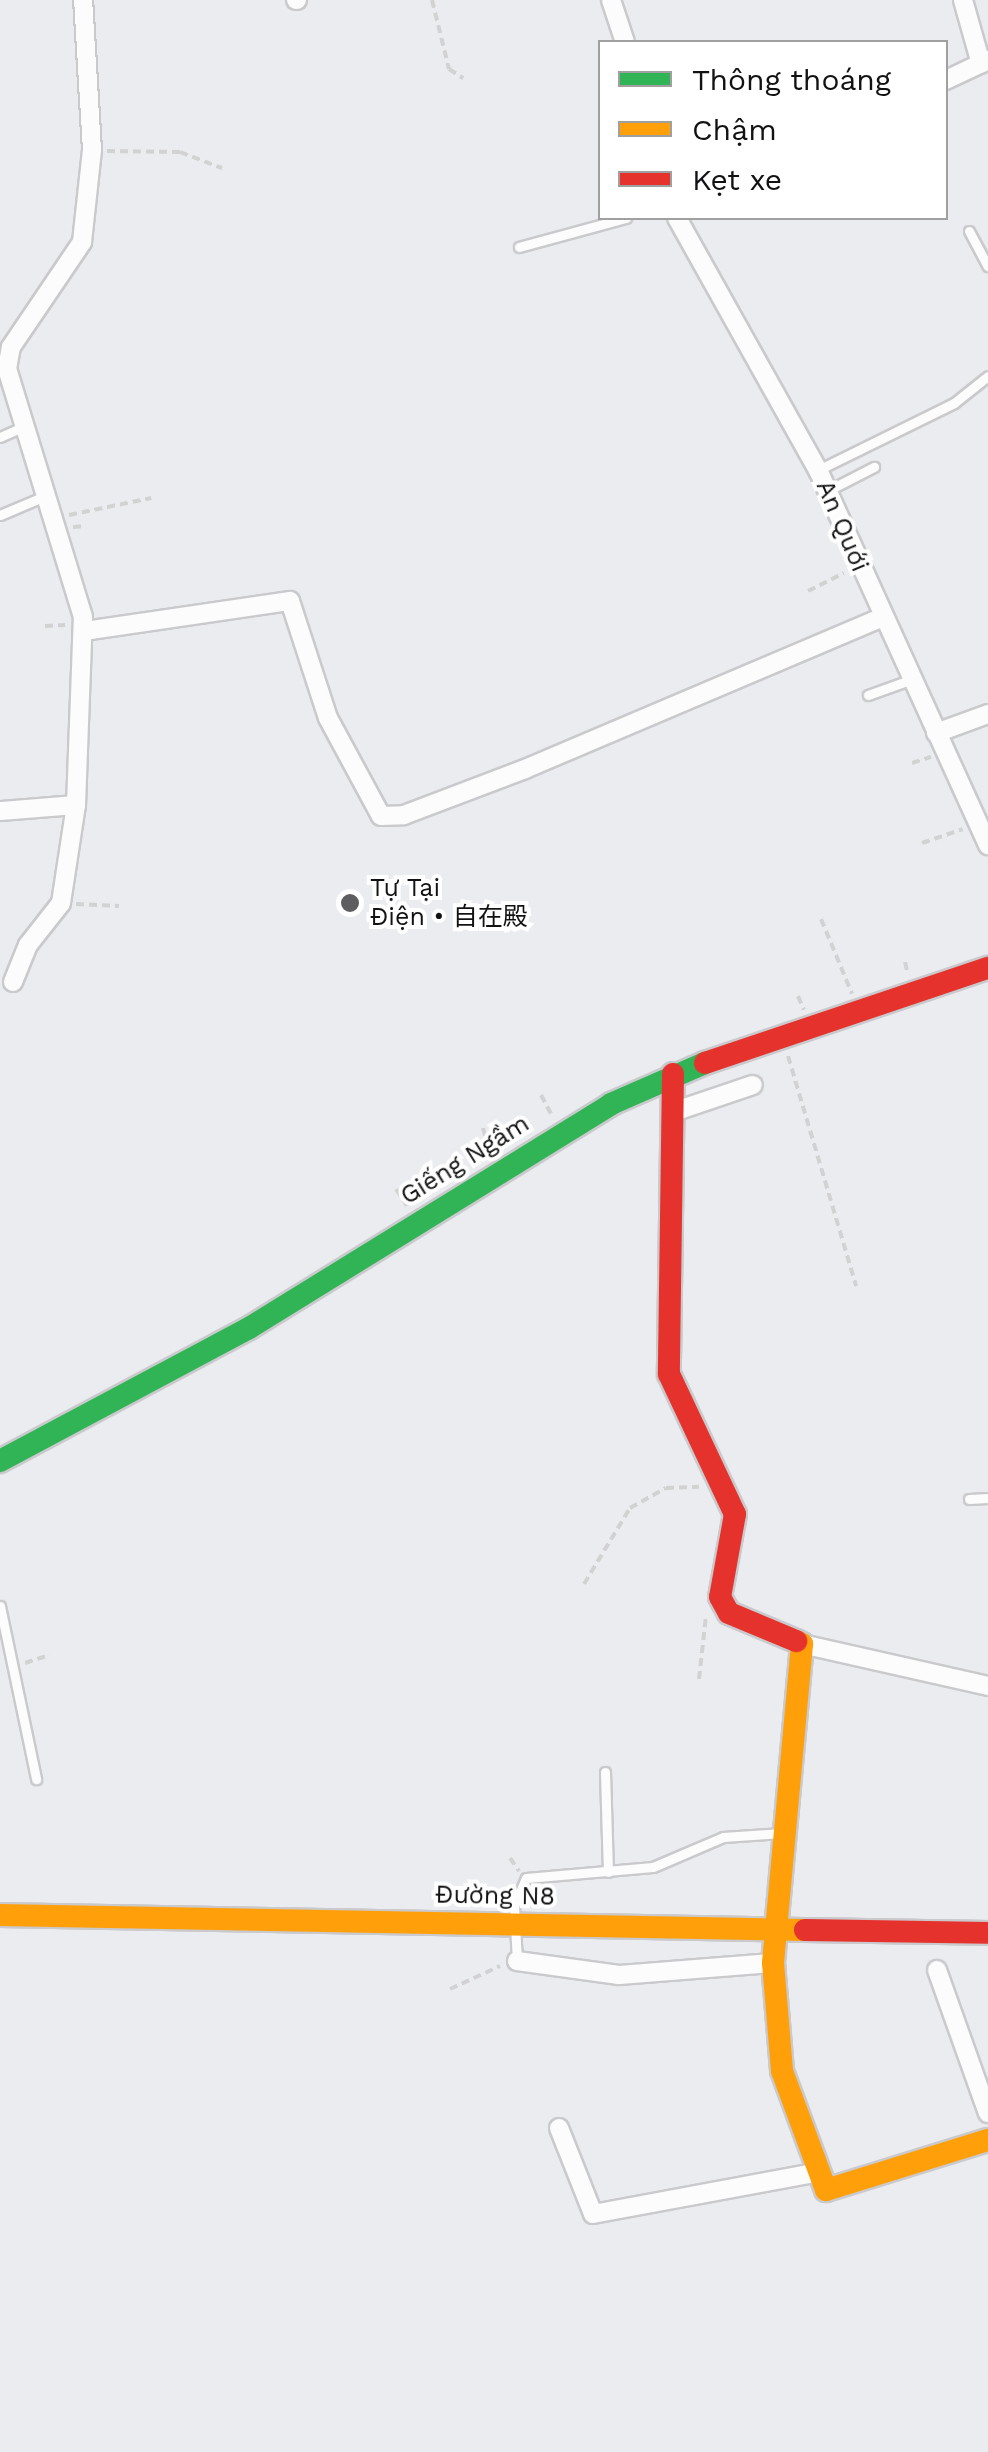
<!DOCTYPE html>
<meta charset="utf-8">
<style>
body{margin:0}
#map{position:relative;width:988px;height:2452px;overflow:hidden;background:#ebecf0;font-family:"Work Sans","Noto Sans SC",sans-serif}
div>[style]{position:absolute}
.path>*{height:4px;margin-top:-2px;transform-origin:0;background:repeating-linear-gradient(90deg,#d2d2d2 0 8px,transparent 0 13px)}
.roads{filter:drop-shadow(2px 0 #cacacd) drop-shadow(-2px 0 #cacacd) drop-shadow(0 2px #cacacd) drop-shadow(0 -2px #cacacd)}
.lane>*{height:9px;margin:-4.5px;padding:0 4.5px;transform-origin:4.5px;border-radius:4.5px;background:#fcfcfd}
.street>*{height:18px;margin:-9px;padding:0 9px;transform-origin:9px;border-radius:9px;background:#fcfcfd}
.fast>*{height:22px;margin:-11px;padding:0 11px;transform-origin:11px;border-radius:11px;background:#30b455}
.slow>*{height:22px;margin:-11px;padding:0 11px;transform-origin:11px;border-radius:11px;background:#ff9f0a}
.jam>*{height:22px;margin:-11px;padding:0 11px;transform-origin:11px;border-radius:11px;background:#e5322d}
.dots>*{width:28px;height:28px;translate:-50% -50%;box-sizing:border-box;border:5px solid #fff;border-radius:50%}
span{translate:-50% -50%;white-space:nowrap;text-align:center;line-height:1.15;-webkit-text-stroke:8px #fff;paint-order:stroke}
.street-label{font-size:25px;color:#121214}
.poi-label{font-size:25px;color:#121214}
.left{translate:0 -50%;text-align:left}
.legend{position:absolute;left:598px;top:40px;width:350px;height:180px;box-sizing:border-box;background:#fff;border:2px solid #a0a0a1;margin:0;padding:12px 18px;list-style:none;font-size:30px;color:#121214}
.legend li{display:flex;align-items:center;gap:20px;height:50px}
.legend b{width:50px;border:2px solid #a0a0a1}
</style>
<div id="map">
<div class="path">
<i style="left:432px;top:0;width:71px;rotate:76.2deg"></i>
<i style="left:449px;top:69px;width:17px;rotate:33deg"></i>
<i style="left:107px;top:151px;width:73px;rotate:0.8deg"></i>
<i style="left:180px;top:152px;width:45px;rotate:20.9deg"></i>
<i style="left:69px;top:515px;width:84px;rotate:-11.7deg"></i>
<i style="left:73px;top:527px;width:13px;rotate:-4deg"></i>
<i style="left:808px;top:591px;width:40px;rotate:-26.6deg"></i>
<i style="left:45px;top:626px;width:20px;rotate:-3deg"></i>
<i style="left:912px;top:763px;width:20px;rotate:-18deg"></i>
<i style="left:922px;top:843px;width:43px;rotate:-18.9deg"></i>
<i style="left:76px;top:904px;width:43px;rotate:2.7deg"></i>
<i style="left:821px;top:919px;width:81px;rotate:67.5deg"></i>
<i style="left:905px;top:962px;width:13px;rotate:77deg"></i>
<i style="left:798px;top:996px;width:15px;rotate:67deg"></i>
<i style="left:788px;top:1056px;width:240px;rotate:73.5deg"></i>
<i style="left:541px;top:1095px;width:24px;rotate:62deg"></i>
<i style="left:483px;top:1128px;width:25px;rotate:74deg"></i>
<i style="left:396px;top:1189px;width:20px;rotate:57deg"></i>
<i style="left:584px;top:1584px;width:89px;rotate:-58.8deg"></i>
<i style="left:630px;top:1508px;width:41px;rotate:-29.1deg"></i>
<i style="left:666px;top:1488px;width:33px;rotate:-2deg"></i>
<i style="left:25px;top:1663px;width:26px;rotate:-18deg"></i>
<i style="left:699px;top:1679px;width:63px;rotate:-83.7deg"></i>
<i style="left:510px;top:1858px;width:16px;rotate:55deg"></i>
<i style="left:450px;top:1989px;width:55px;rotate:-24.7deg"></i>
</div>
<div class="roads">
<div class="lane">
<i style="left:969px;top:231px;width:40px;rotate:62deg"></i>
<i style="left:519px;top:247px;width:111px;rotate:-15.2deg"></i>
<i style="left:0;top:437px;width:24px;rotate:-24deg"></i>
<i style="left:818px;top:470px;width:152px;rotate:-26.2deg"></i>
<i style="left:954px;top:403px;width:43px;rotate:-38.5deg"></i>
<i style="left:827px;top:491px;width:53px;rotate:-27.1deg"></i>
<i style="left:0;top:515px;width:49px;rotate:-22.9deg"></i>
<i style="left:868px;top:695px;width:45px;rotate:-19.7deg"></i>
<i style="left:969px;top:1499px;width:19px;rotate:-3deg"></i>
<i style="left:0;top:1606px;width:177px;rotate:78.2deg"></i>
<i style="left:605px;top:1772px;width:100px;rotate:88.3deg"></i>
<i style="left:517px;top:1961px;width:55px;rotate:-93.1deg"></i>
<i style="left:514px;top:1906px;width:30px;rotate:-67deg"></i>
<i style="left:526px;top:1878px;width:127px;rotate:-5deg"></i>
<i style="left:653px;top:1867px;width:76px;rotate:-23.2deg"></i>
<i style="left:723px;top:1837px;width:59px;rotate:-3.9deg"></i>
</div>
<div class="street">
<i style="left:296px;top:0;width:1px"></i>
<i style="left:611px;top:0;width:44px;rotate:71.6deg"></i>
<i style="left:963px;top:0;width:66px;rotate:74.3deg"></i>
<i style="left:946px;top:80px;width:47px;rotate:-25.5deg"></i>
<i style="left:677px;top:218px;width:289px;rotate:60.8deg"></i>
<i style="left:818px;top:470px;width:412px;rotate:65.6deg"></i>
<i style="left:84px;top:631px;width:208px;rotate:-8.3deg"></i>
<i style="left:290px;top:601px;width:123px;rotate:72deg"></i>
<i style="left:328px;top:718px;width:111px;rotate:61.6deg"></i>
<i style="left:381px;top:816px;width:23px;rotate:-2deg"></i>
<i style="left:404px;top:815px;width:129px;rotate:-20.8deg"></i>
<i style="left:525px;top:769px;width:387px;rotate:-23deg"></i>
<i style="left:936px;top:733px;width:55px;rotate:-20.1deg"></i>
<i style="left:0;top:811px;width:76px;rotate:-4.5deg"></i>
<i style="left:76px;top:805px;width:188px;rotate:-87.9deg"></i>
<i style="left:83px;top:617px;width:259px;rotate:-107deg"></i>
<i style="left:7px;top:369px;width:22px;rotate:-80deg"></i>
<i style="left:11px;top:347px;width:127px;rotate:-55.9deg"></i>
<i style="left:82px;top:242px;width:93px;rotate:-83.8deg"></i>
<i style="left:92px;top:150px;width:150px;rotate:-93.4deg"></i>
<i style="left:13px;top:982px;width:40px;rotate:-68deg"></i>
<i style="left:28px;top:945px;width:53px;rotate:-51.8deg"></i>
<i style="left:61px;top:903px;width:99px;rotate:-81.3deg"></i>
<i style="left:676px;top:1111px;width:81px;rotate:-18.7deg"></i>
<i style="left:802px;top:1644px;width:191px;rotate:12.7deg"></i>
<i style="left:517px;top:1961px;width:103px;rotate:7.8deg"></i>
<i style="left:619px;top:1975px;width:154px;rotate:-4.5deg"></i>
<i style="left:937px;top:1970px;width:152px;rotate:70.4deg"></i>
<i style="left:559px;top:2128px;width:92px;rotate:68.4deg"></i>
<i style="left:593px;top:2214px;width:231px;rotate:-10.5deg"></i>
</div>
<div class="fast">
<i style="left:0;top:1461px;width:282px;rotate:-28.1deg"></i>
<i style="left:249px;top:1328px;width:426px;rotate:-31.7deg"></i>
<i style="left:611px;top:1104px;width:103px;rotate:-23.6deg"></i>
</div>
<div class="slow">
<i style="left:796px;top:1641px;width:7px;rotate:27deg"></i>
<i style="left:802px;top:1644px;width:320px;rotate:95.2deg"></i>
<i style="left:773px;top:1963px;width:108px;rotate:85.2deg"></i>
<i style="left:782px;top:2071px;width:127px;rotate:69.7deg"></i>
<i style="left:826px;top:2190px;width:170px;rotate:-17.2deg"></i>
<i style="left:0;top:1915px;width:805px;rotate:1.07deg"></i>
</div>
<div class="jam">
<i style="left:705px;top:1063px;width:299px;rotate:-18.6deg"></i>
<i style="left:673px;top:1074px;width:300px;rotate:90.8deg"></i>
<i style="left:669px;top:1374px;width:155px;rotate:64.8deg"></i>
<i style="left:735px;top:1514px;width:84px;rotate:100.2deg"></i>
<i style="left:720px;top:1597px;width:18px;rotate:61deg"></i>
<i style="left:729px;top:1613px;width:73px;rotate:22.7deg"></i>
<i style="left:805px;top:1930px;width:183px;rotate:0.9deg"></i>
</div>
</div>
<div class="dots">
<i style="left:350px;top:903px;background:#5e5e61"></i>
</div>
<div class="street-label">
<span style="left:842px;top:526px;rotate:67deg">An Quới</span>
<span style="left:465px;top:1160px;rotate:-32deg">Giếng Ngầm</span>
<span style="left:495px;top:1896px;rotate:1deg">Đường N8</span>
</div>
<div class="poi-label">
<span class="left" style="left:370px;top:903px">Tự Tại<br>Điện • 自在殿</span>
</div>
<ul class="legend">
<li><b style="height:12px;background:#30b455"></b>Thông thoáng</li>
<li><b style="height:12px;background:#ff9f0a"></b>Chậm</li>
<li><b style="height:12px;background:#e5322d"></b>Kẹt xe</li>
</ul>
</div>
